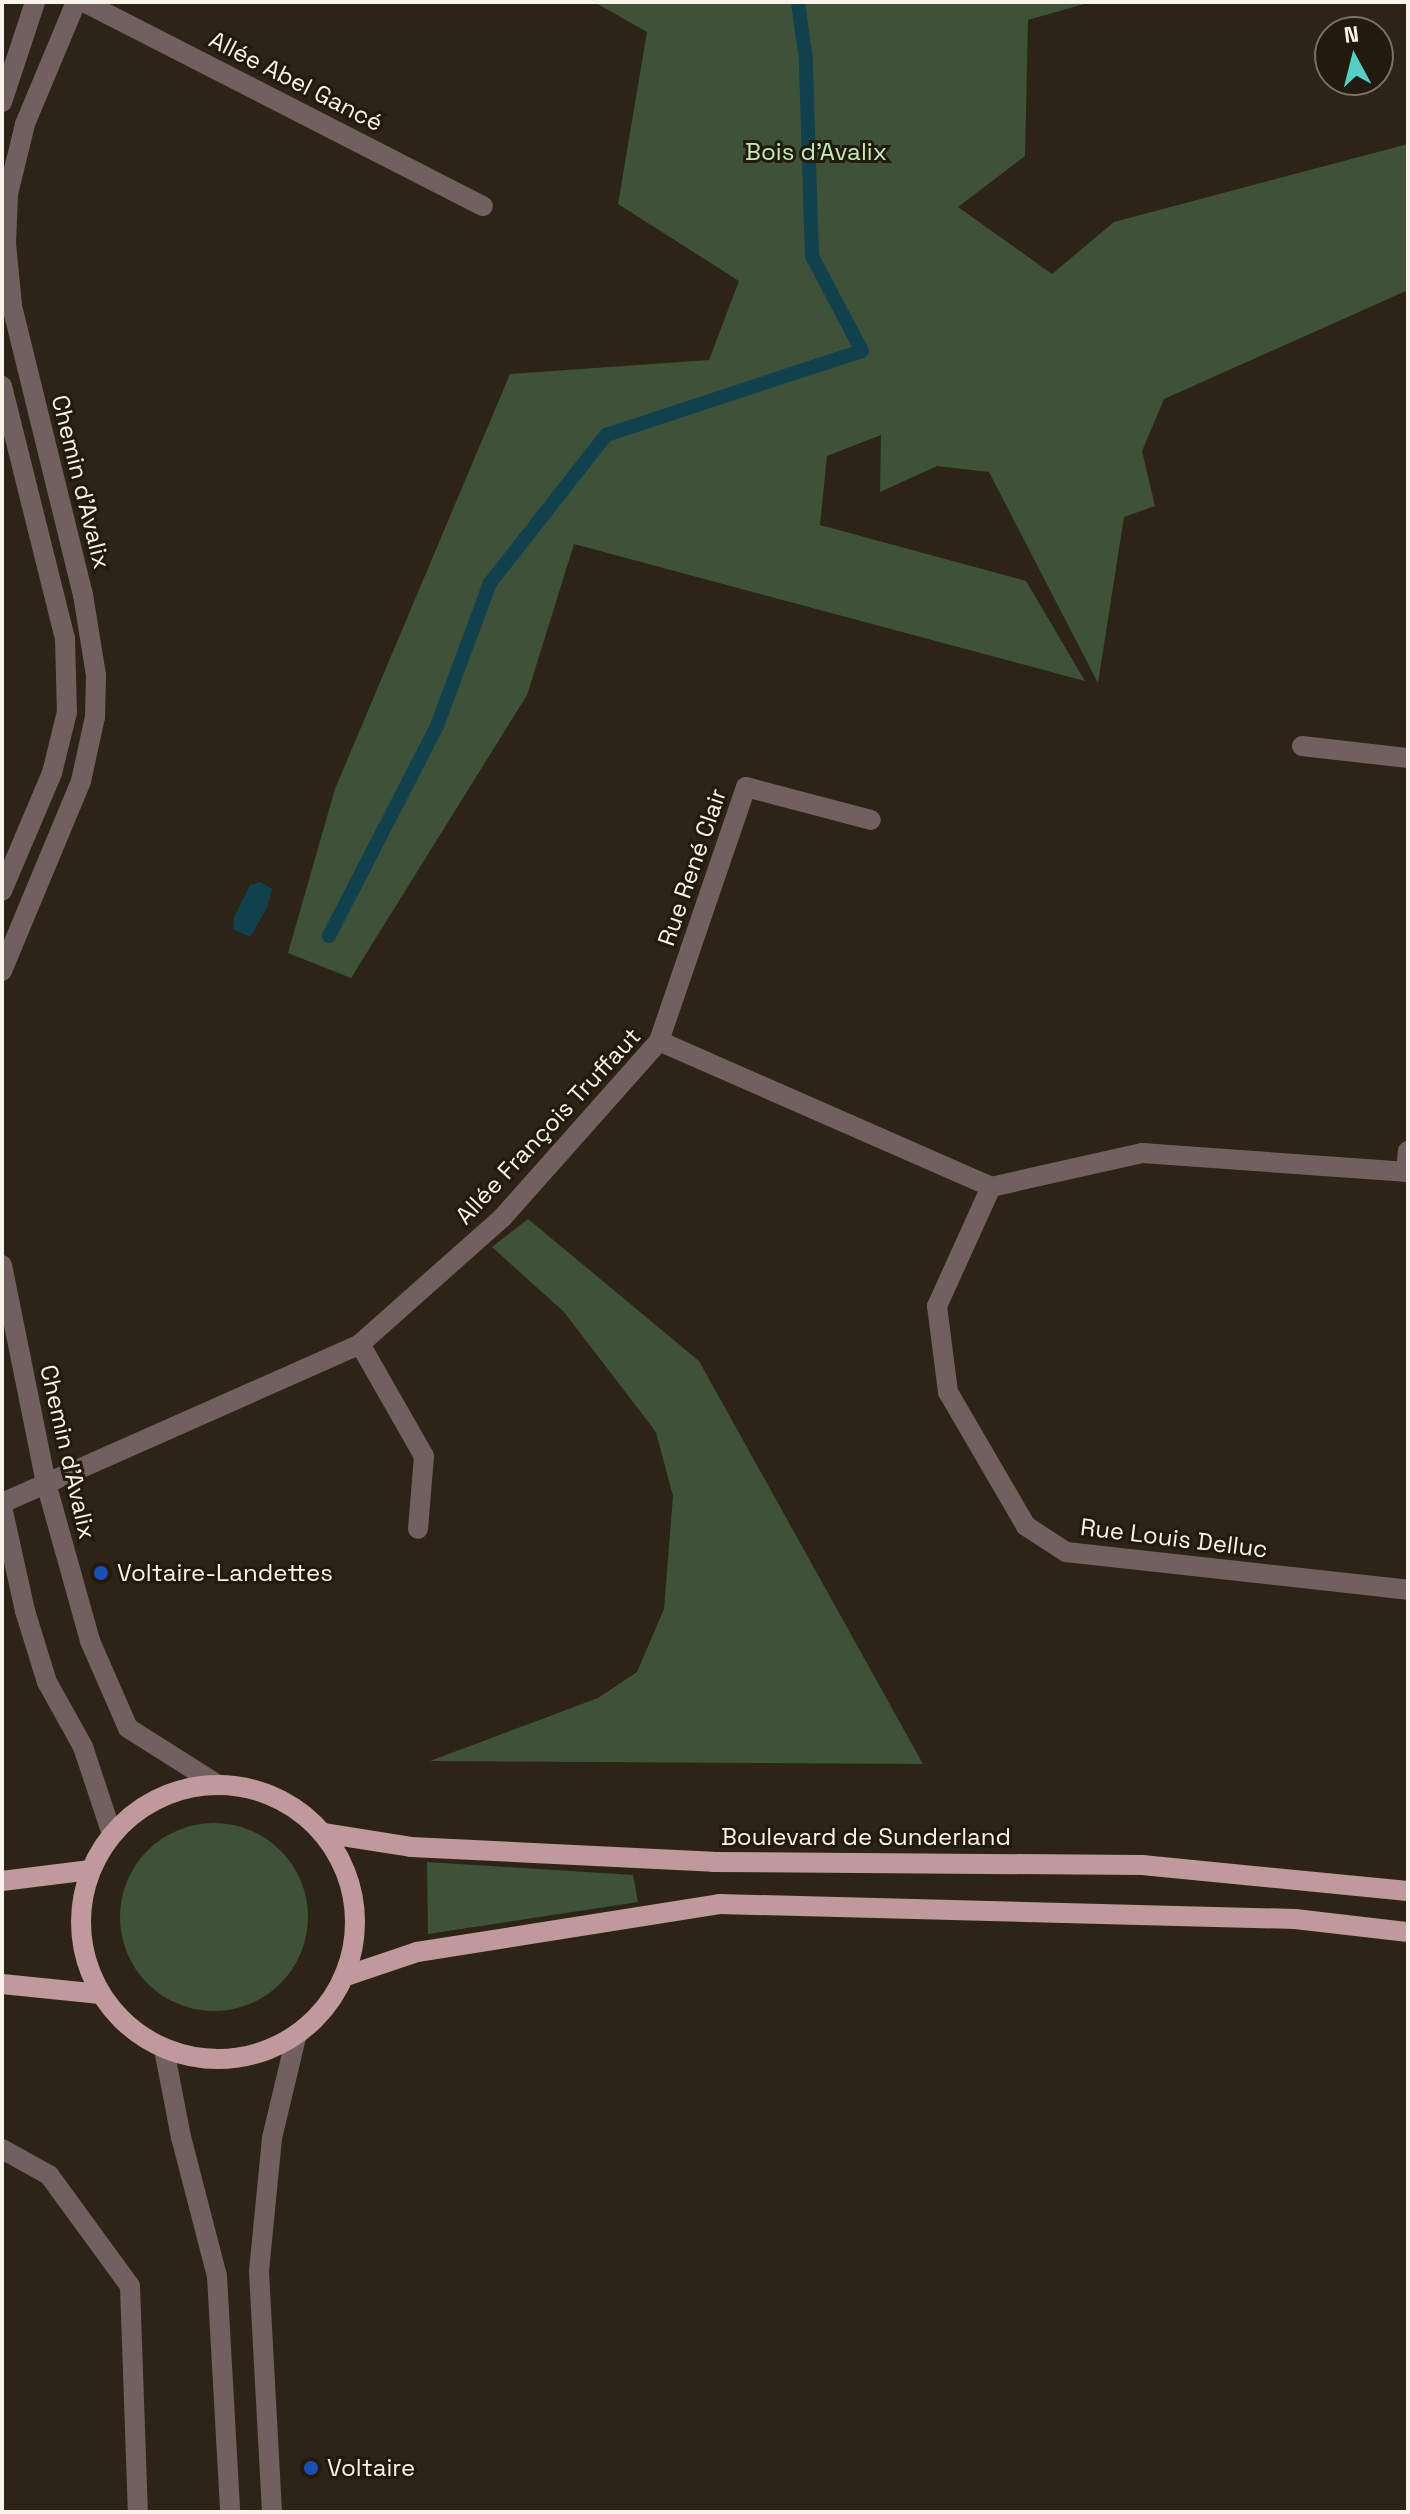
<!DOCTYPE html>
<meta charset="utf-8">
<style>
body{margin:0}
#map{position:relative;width:1410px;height:2514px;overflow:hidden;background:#2d2417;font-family:"Space Grotesk",sans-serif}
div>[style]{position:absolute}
.green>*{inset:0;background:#3e523a}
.round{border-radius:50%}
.water>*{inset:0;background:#12414e}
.stream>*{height:14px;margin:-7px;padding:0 7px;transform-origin:7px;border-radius:7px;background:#12414e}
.minor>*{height:20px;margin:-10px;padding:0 10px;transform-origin:10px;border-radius:10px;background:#726060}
.major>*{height:20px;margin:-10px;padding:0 10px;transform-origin:10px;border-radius:10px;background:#bf999b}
.major>.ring{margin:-10px;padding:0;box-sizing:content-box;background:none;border:20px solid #bf999b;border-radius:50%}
.dots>*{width:22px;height:22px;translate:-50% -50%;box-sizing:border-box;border:4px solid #231a0e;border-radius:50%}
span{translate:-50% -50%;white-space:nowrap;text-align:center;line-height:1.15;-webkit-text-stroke:6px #231a0e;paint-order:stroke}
.street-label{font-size:24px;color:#f9f3eb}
.park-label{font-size:24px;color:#c2edb9}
.poi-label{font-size:24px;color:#f9f3eb}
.left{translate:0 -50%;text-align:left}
.frame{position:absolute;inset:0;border:4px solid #f9f3eb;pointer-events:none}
.north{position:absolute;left:1314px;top:16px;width:80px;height:80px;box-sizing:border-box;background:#231a0e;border:2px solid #797166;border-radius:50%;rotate:353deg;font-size:22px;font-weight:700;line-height:32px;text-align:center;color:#f9f3eb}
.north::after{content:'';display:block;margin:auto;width:28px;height:36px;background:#55cec6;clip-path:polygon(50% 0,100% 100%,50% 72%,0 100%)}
</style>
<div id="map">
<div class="green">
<i style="clip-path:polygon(594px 2px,1091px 2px,1028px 20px,1025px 156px,958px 207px,1052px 274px,1114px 222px,1408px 144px,1408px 290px,1164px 399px,1142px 451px,1155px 506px,1124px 517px,1098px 683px,989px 472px,937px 466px,880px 492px,881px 435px,827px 456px,820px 525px,1026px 581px,1085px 681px,574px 544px,527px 695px,351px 978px,288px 953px,335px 789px,510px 374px,709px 360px,739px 281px,618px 204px,647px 32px)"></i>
<i style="clip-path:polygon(528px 1219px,699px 1361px,923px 1764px,430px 1761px,598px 1698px,637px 1672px,664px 1609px,673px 1496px,656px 1432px,564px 1312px,492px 1247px)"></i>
<i class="round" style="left:120px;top:1823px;width:188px;height:188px"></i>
<i style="clip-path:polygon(427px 1862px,633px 1875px,638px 1902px,428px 1934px)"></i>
</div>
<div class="water">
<i style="clip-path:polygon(260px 882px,272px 889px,267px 908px,250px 937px,233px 929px,234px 917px,250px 885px)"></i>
</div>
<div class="stream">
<i style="left:329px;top:936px;width:236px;rotate:-62.8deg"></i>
<i style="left:437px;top:726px;width:153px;rotate:-69.7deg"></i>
<i style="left:490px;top:583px;width:188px;rotate:-51.9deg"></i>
<i style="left:606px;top:435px;width:269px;rotate:-18.2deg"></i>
<i style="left:862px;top:351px;width:107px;rotate:-117.8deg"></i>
<i style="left:812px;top:256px;width:196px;rotate:-91.8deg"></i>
<i style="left:806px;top:60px;width:59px;rotate:-97.9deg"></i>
</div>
<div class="minor">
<i style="left:84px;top:2px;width:448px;rotate:27.1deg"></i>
<i style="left:2px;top:102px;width:105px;rotate:-71.7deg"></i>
<i style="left:2px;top:386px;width:260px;rotate:76deg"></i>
<i style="left:65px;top:638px;width:74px;rotate:88.5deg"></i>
<i style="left:67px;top:712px;width:63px;rotate:103.8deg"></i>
<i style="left:52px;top:773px;width:128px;rotate:113deg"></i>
<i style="left:1302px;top:746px;width:107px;rotate:6.5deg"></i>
<i style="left:2px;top:971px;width:206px;rotate:-67.4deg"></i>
<i style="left:81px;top:781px;width:66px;rotate:-77.7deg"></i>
<i style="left:95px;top:717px;width:42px;rotate:-88.6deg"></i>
<i style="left:96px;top:675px;width:81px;rotate:-99.2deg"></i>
<i style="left:83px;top:595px;width:299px;rotate:-103.8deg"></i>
<i style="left:12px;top:305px;width:61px;rotate:-95.6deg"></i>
<i style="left:6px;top:244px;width:50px;rotate:-87.7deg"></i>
<i style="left:8px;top:194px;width:72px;rotate:-76.3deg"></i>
<i style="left:25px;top:124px;width:132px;rotate:-67.3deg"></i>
<i style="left:659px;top:1041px;width:268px;rotate:-71.1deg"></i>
<i style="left:746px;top:787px;width:129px;rotate:14.8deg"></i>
<i style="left:1406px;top:1172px;width:21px;rotate:-85deg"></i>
<i style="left:991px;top:1187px;width:131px;rotate:114.4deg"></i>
<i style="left:937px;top:1306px;width:87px;rotate:82.7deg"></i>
<i style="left:948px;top:1392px;width:155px;rotate:59.8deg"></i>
<i style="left:1026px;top:1526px;width:48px;rotate:33deg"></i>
<i style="left:1066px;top:1552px;width:344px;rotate:6.3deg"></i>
<i style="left:2px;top:1265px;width:222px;rotate:78.6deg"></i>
<i style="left:46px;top:1483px;width:164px;rotate:74.4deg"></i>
<i style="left:90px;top:1641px;width:95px;rotate:66.4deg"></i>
<i style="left:128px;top:1728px;width:107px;rotate:32.3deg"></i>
<i style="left:360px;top:1344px;width:129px;rotate:60.3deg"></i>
<i style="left:424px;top:1456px;width:73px;rotate:94.7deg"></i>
<i style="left:2px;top:1503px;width:392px;rotate:-23.9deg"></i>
<i style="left:360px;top:1344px;width:190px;rotate:-41.6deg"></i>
<i style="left:502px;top:1218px;width:237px;rotate:-48.4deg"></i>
<i style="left:659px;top:1041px;width:363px;rotate:23.7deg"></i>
<i style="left:991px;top:1187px;width:155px;rotate:-12.7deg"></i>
<i style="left:1142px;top:1153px;width:267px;rotate:4.1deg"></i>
<i style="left:2px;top:1507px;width:107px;rotate:77.5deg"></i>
<i style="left:25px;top:1611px;width:74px;rotate:72.8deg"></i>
<i style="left:47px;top:1682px;width:74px;rotate:61deg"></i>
<i style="left:83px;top:1747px;width:92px;rotate:71.6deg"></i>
<i style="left:164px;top:2049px;width:90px;rotate:79.1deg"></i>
<i style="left:181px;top:2137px;width:144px;rotate:75.5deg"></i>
<i style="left:217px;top:2276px;width:236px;rotate:86.8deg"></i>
<i style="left:2px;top:2149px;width:54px;rotate:29deg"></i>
<i style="left:49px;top:2175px;width:137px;rotate:53.9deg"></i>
<i style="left:130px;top:2286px;width:226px;rotate:88deg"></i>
<i style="left:272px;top:2512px;width:241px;rotate:-93.1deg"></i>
<i style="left:259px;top:2271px;width:134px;rotate:-84.4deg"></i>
<i style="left:272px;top:2138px;width:104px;rotate:-76.6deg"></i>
</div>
<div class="major">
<i class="ring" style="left:81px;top:1785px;width:254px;height:254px"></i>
<i style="left:323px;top:1833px;width:89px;rotate:9deg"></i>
<i style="left:411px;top:1847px;width:302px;rotate:2.8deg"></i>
<i style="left:713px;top:1862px;width:429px;rotate:0.4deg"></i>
<i style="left:1142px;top:1865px;width:267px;rotate:5.6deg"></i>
<i style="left:2px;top:1881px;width:89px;rotate:-7.1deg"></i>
<i style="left:346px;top:1976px;width:75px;rotate:-18.7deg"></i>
<i style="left:417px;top:1952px;width:306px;rotate:-9deg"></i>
<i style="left:719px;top:1904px;width:576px;rotate:1.49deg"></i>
<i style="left:1295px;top:1919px;width:114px;rotate:6.6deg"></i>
<i style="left:2px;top:1984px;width:99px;rotate:5.8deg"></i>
</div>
<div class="dots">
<i style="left:101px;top:1573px;background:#1a4fb4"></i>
<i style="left:311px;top:2468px;background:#1a4fb4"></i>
</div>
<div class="street-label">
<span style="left:296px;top:81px;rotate:27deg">Allée Abel Gancé</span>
<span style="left:81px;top:482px;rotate:76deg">Chemin d'Avalix</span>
<span style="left:692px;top:867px;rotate:-71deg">Rue René Clair</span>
<span style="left:548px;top:1126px;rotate:-47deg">Allée François Truffaut</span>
<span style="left:68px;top:1452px;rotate:77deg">Chemin d'Avalix</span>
<span style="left:1174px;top:1538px;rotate:7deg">Rue Louis Delluc</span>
<span style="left:866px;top:1837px">Boulevard de Sunderland</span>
</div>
<div class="park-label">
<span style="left:816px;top:152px">Bois d'Avalix</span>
</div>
<div class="poi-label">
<span class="left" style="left:117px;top:1573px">Voltaire-Landettes</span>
<span class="left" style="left:327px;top:2468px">Voltaire</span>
</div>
<div class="frame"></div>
<div class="north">N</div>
</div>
